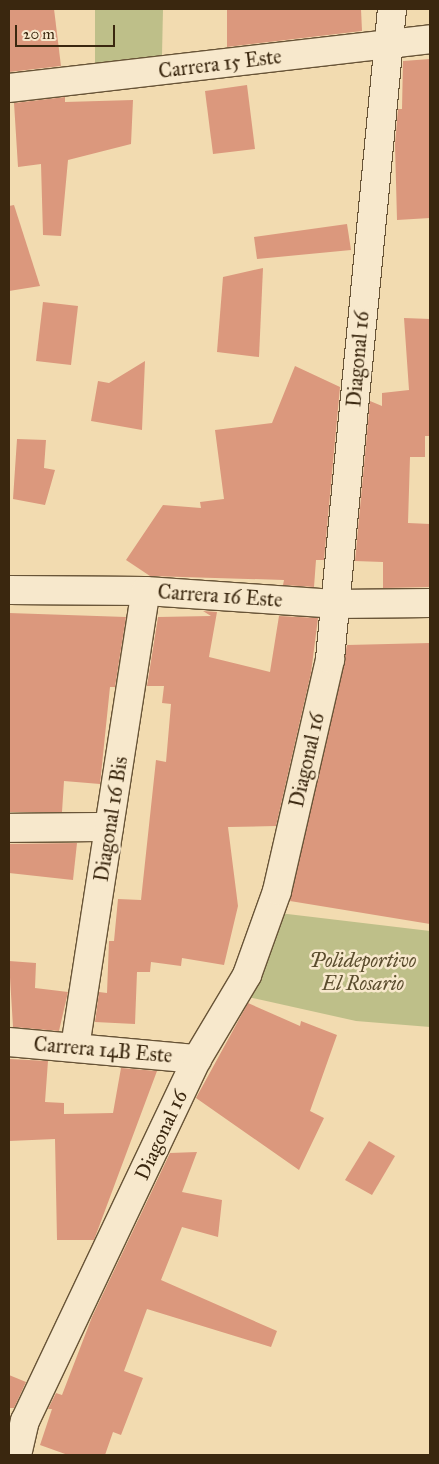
<!DOCTYPE html>
<style>
body{margin:0}
#map{position:relative;width:439px;height:1464px;overflow:hidden;background:#f2dbb0;font-family:"IM FELL Great Primer",serif}
div>[style]{position:absolute}
.green>*{inset:0;background:#bebf89}
.building>*{inset:0;background:#db987d}
.roads{filter:drop-shadow(1px 0 #685437) drop-shadow(-1px 0 #685437) drop-shadow(0 1px #685437) drop-shadow(0 -1px #685437)}
.minor>*{height:28px;margin:-14px;padding:0 14px;transform-origin:14px;border-radius:14px;background:#f7e8cc}
span{translate:-50% -50%;white-space:nowrap;text-align:center;line-height:1.15;-webkit-text-stroke:5px #f7e8cc;paint-order:stroke}
.street-label{font-size:20px;color:#3a270f}
.park-label{font-size:20px;color:#5b4d2e;font-style:italic}
.frame{position:absolute;inset:0;border:10px solid #3a270f;pointer-events:none}
.scale{position:absolute;left:15px;top:25px;width:100px;height:22px;box-sizing:border-box;border:2px solid #3a270f;border-top:0;padding-left:6px;font-size:15px;line-height:18px;white-space:nowrap;color:#3a270f;-webkit-text-stroke:4px #f7e8cc;paint-order:stroke}
</style>
<div id="map">
<div class="green">
<i style="clip-path:polygon(95px 9px,163px 9px,162px 55px,95px 68px)"></i>
<i style="clip-path:polygon(279px 913px,430px 931px,430px 1027px,356px 1021px,248px 997px)"></i>
</div>
<div class="building">
<i style="clip-path:polygon(9px 9px,54px 9px,61px 66px,9px 72px)"></i>
<i style="clip-path:polygon(227px 9px,361px 9px,362px 31px,227px 47px)"></i>
<i style="clip-path:polygon(430px 59px,430px 218px,397px 220px,395px 144px,398px 109px,402px 109px,403px 61px)"></i>
<i style="clip-path:polygon(247px 85px,255px 149px,213px 154px,205px 91px)"></i>
<i style="clip-path:polygon(65px 97px,65px 102px,133px 100px,131px 144px,68px 160px,61px 236px,43px 235px,41px 164px,18px 167px,14px 103px)"></i>
<i style="clip-path:polygon(14px 205px,40px 286px,9px 291px,9px 206px)"></i>
<i style="clip-path:polygon(347px 224px,351px 250px,257px 259px,254px 237px)"></i>
<i style="clip-path:polygon(263px 268px,259px 357px,217px 352px,223px 277px)"></i>
<i style="clip-path:polygon(43px 302px,78px 306px,71px 365px,36px 361px)"></i>
<i style="clip-path:polygon(404px 318px,430px 319px,430px 436px,425px 436px,425px 457px,410px 457px,408px 523px,430px 524px,430px 587px,383px 588px,383px 562px,355px 561px,370px 401px,382px 406px,382px 393px,409px 390px)"></i>
<i style="clip-path:polygon(145px 361px,142px 430px,91px 421px,98px 381px,109px 383px)"></i>
<i style="clip-path:polygon(295px 366px,340px 387px,324px 560px,316px 560px,314px 587px,283px 585px,284px 580px,150px 576px,126px 560px,163px 505px,201px 508px,200px 502px,224px 499px,215px 430px,272px 423px)"></i>
<i style="clip-path:polygon(17px 439px,46px 440px,44px 468px,55px 470px,45px 505px,13px 499px)"></i>
<i style="clip-path:polygon(203px 611px,217px 612px,209px 657px,270px 672px,279px 616px,318px 618px,311px 673px,276px 826px,228px 827px,238px 906px,224px 965px,182px 958px,181px 966px,151px 962px,150px 972px,137px 972px,135px 1024px,95px 1022px,99px 992px,107px 993px,109px 941px,114px 941px,118px 899px,141px 900px,156px 760px,166px 762px,171px 704px,162px 703px,164px 686px,147px 686px,158px 617px,211px 616px)"></i>
<i style="clip-path:polygon(9px 613px,126px 617px,115px 687px,110px 687px,100px 784px,64px 781px,62px 812px,9px 812px)"></i>
<i style="clip-path:polygon(430px 643px,430px 924px,290px 901px,347px 645px)"></i>
<i style="clip-path:polygon(77px 843px,73px 880px,9px 873px,9px 844px)"></i>
<i style="clip-path:polygon(9px 961px,36px 963px,35px 988px,68px 992px,59px 1031px,13px 1027px)"></i>
<i style="clip-path:polygon(248px 1003px,300px 1026px,301px 1021px,337px 1035px,310px 1111px,324px 1118px,299px 1170px,196px 1098px)"></i>
<i style="clip-path:polygon(9px 1059px,48px 1061px,45px 1102px,64px 1103px,64px 1114px,113px 1113px,121px 1068px,157px 1071px,94px 1240px,57px 1240px,55px 1139px,9px 1141px)"></i>
<i style="clip-path:polygon(369px 1141px,395px 1156px,372px 1195px,345px 1180px)"></i>
<i style="clip-path:polygon(197px 1152px,182px 1192px,222px 1200px,218px 1237px,182px 1227px,161px 1280px,277px 1331px,271px 1347px,147px 1309px,124px 1371px,143px 1378px,121px 1435px,113px 1432px,105px 1455px,68px 1455px,40px 1445px,52px 1409px,48px 1409px,56px 1393px,62px 1395px,92px 1317px,170px 1153px)"></i>
<i style="clip-path:polygon(9px 1375px,26px 1382px,14px 1408px,9px 1408px)"></i>
</div>
<div class="roads">
<div class="minor">
<i style="left:9px;top:88px;width:424px;rotate:-6.6deg"></i>
<i style="left:9px;top:590px;width:137px;rotate:0.4deg"></i>
<i style="left:146px;top:591px;width:189px;rotate:3.9deg"></i>
<i style="left:335px;top:604px;width:95px;rotate:-0.6deg"></i>
<i style="left:9px;top:828px;width:100px;rotate:-0.6deg"></i>
<i style="left:9px;top:1042px;width:189px;rotate:5.2deg"></i>
<i style="left:75px;top:1047px;width:461px;rotate:-81.2deg"></i>
<i style="left:17px;top:1455px;width:35px;rotate:-77deg"></i>
<i style="left:25px;top:1421px;width:401px;rotate:-64.6deg"></i>
<i style="left:197px;top:1059px;width:98px;rotate:-59.2deg"></i>
<i style="left:247px;top:975px;width:89px;rotate:-70.3deg"></i>
<i style="left:277px;top:891px;width:238px;rotate:-77.1deg"></i>
<i style="left:330px;top:659px;width:653px;rotate:-84.55deg"></i>
</div>
</div>
<div class="street-label">
<span style="left:220px;top:64px;rotate:-7deg">Carrera 15 Este</span>
<span style="left:358px;top:359px;rotate:-85deg">Diagonal 16</span>
<span style="left:220px;top:596px;rotate:4deg">Carrera 16 Este</span>
<span style="left:307px;top:760px;rotate:-77deg">Diagonal 16</span>
<span style="left:111px;top:819px;rotate:-81deg">Diagonal 16 Bis</span>
<span style="left:103px;top:1050px;rotate:5deg">Carrera 14B Este</span>
<span style="left:161px;top:1135px;rotate:-65deg">Diagonal 16</span>
</div>
<div class="park-label">
<span style="left:363px;top:972px">Polideportivo<br>El Rosario</span>
</div>
<div class="frame"></div>
<div class="scale">20 m</div>
</div>
